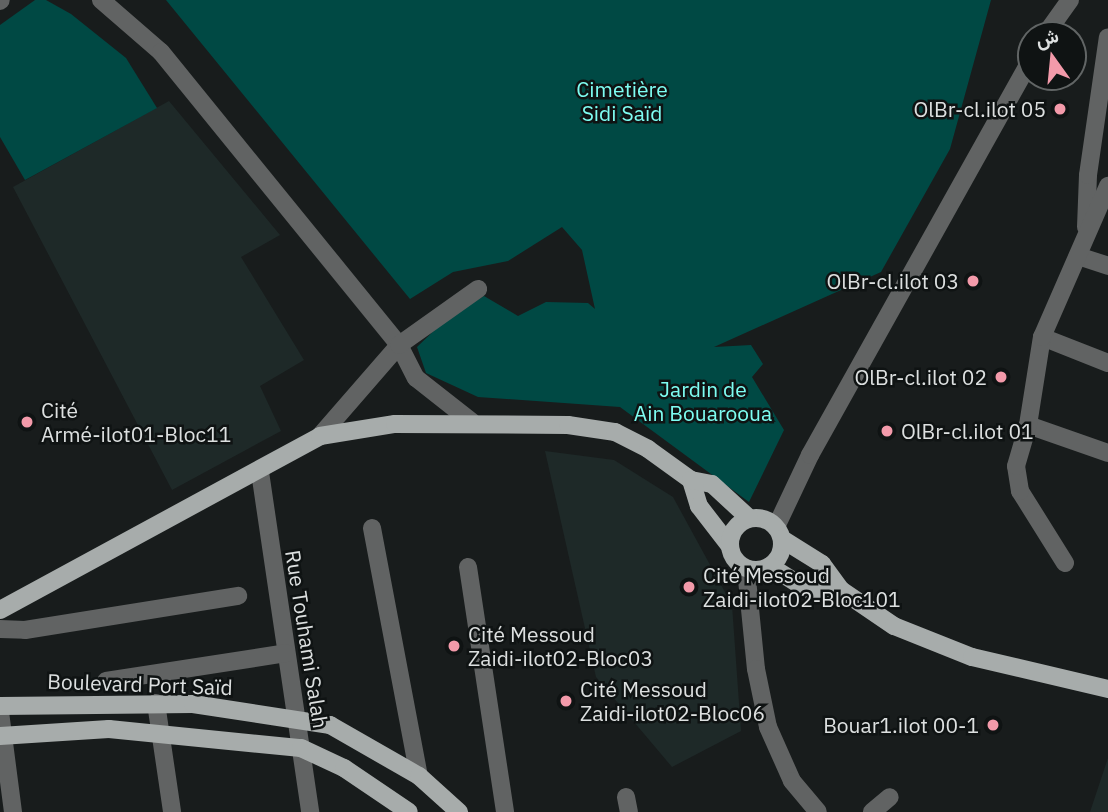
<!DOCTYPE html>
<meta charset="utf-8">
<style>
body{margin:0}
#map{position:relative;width:1108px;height:812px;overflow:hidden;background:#181c1c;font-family:"IBM Plex Sans",Vazirmatn,sans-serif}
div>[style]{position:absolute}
.built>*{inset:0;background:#1e2928}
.green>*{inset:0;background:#004944}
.minor>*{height:18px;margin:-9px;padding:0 9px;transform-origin:9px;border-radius:9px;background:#616363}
.major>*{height:18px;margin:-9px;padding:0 9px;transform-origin:9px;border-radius:9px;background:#a7acab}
.major>.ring{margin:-9px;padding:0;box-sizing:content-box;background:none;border:18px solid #a7acab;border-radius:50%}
.dots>*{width:19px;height:19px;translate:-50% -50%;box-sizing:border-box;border:4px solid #0f1313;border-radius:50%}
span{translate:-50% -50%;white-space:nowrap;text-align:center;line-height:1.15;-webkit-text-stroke:5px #0f1313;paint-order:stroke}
.park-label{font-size:21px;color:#7efdf2}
.poi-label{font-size:21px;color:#dde0e0}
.right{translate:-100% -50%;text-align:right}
.left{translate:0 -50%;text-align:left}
.street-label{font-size:21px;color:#dde0e0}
.north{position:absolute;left:1017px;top:21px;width:70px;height:70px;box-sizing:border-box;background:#0f1313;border:2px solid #616565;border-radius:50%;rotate:345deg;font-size:19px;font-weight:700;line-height:28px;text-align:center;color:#dde0e0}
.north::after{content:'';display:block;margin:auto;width:24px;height:32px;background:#f39aaa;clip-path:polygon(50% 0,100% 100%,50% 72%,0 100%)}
</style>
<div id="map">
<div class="built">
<i style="clip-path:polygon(169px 101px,280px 235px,241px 257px,304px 360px,260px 386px,281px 431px,172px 490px,13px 187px)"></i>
<i style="clip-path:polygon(545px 451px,614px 460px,673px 497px,732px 605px,741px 731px,672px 767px,596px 677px)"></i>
<i style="clip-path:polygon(1108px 758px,1108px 812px,1090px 812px)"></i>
</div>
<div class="green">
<i style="clip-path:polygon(35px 0,46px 0,71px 14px,126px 58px,157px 108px,25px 180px,0 137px,0 25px)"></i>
<i style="clip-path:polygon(166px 0,991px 0,950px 149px,881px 272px,714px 347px,751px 345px,763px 364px,752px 377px,784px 430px,749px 502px,620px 407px,478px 397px,426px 373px,417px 347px,445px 320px,484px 296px,518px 316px,546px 302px,588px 303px,595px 309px,582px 250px,562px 227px,508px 261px,453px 272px,410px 299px)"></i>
</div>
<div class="minor">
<i style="left:101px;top:0;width:79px;rotate:40.9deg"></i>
<i style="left:161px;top:52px;width:377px;rotate:50.9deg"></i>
<i style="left:399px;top:345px;width:37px;rotate:63deg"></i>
<i style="left:416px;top:378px;width:71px;rotate:38.2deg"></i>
<i style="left:0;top:1px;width:1px;rotate:-45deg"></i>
<i style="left:1045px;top:35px;width:43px;rotate:-54.5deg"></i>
<i style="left:1086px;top:227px;width:52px;rotate:-87.8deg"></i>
<i style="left:1088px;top:175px;width:139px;rotate:-81.8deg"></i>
<i style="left:1078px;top:256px;width:32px;rotate:18deg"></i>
<i style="left:1042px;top:337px;width:71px;rotate:21.5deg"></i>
<i style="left:1028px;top:425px;width:85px;rotate:19.3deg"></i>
<i style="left:320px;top:436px;width:121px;rotate:-49deg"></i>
<i style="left:399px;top:345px;width:97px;rotate:-35.3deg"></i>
<i style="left:260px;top:472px;width:344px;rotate:81.6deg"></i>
<i style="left:776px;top:527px;width:80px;rotate:-64.7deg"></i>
<i style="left:810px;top:455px;width:453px;rotate:-60.8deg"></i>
<i style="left:372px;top:528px;width:252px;rotate:79.3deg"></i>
<i style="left:1065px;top:563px;width:85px;rotate:-122deg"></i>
<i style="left:1020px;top:491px;width:25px;rotate:-99deg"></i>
<i style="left:1016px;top:466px;width:43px;rotate:-73.7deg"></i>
<i style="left:1028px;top:425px;width:89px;rotate:-81deg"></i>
<i style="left:1042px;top:337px;width:165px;rotate:-66.4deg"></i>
<i style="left:468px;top:567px;width:248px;rotate:81.4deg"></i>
<i style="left:746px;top:569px;width:100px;rotate:84.3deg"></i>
<i style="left:756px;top:669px;width:59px;rotate:78.3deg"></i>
<i style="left:768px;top:727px;width:59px;rotate:66deg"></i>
<i style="left:792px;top:781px;width:40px;rotate:50deg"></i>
<i style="left:0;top:629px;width:25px;rotate:2deg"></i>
<i style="left:25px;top:630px;width:216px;rotate:-9.1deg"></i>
<i style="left:106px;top:681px;width:182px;rotate:-8.8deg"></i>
<i style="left:156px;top:703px;width:110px;rotate:81.6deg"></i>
<i style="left:0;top:712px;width:101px;rotate:82.6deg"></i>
<i style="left:626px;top:797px;width:15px;rotate:79deg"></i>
<i style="left:872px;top:812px;width:23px;rotate:-40deg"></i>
</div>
<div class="major">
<i style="left:691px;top:480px;width:27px;rotate:73deg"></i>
<i style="left:699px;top:506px;width:49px;rotate:52.4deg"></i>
<i class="ring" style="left:730px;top:518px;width:34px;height:34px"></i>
<i style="left:782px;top:539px;width:47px;rotate:32deg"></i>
<i style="left:822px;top:564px;width:32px;rotate:54deg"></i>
<i style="left:841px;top:590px;width:64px;rotate:34.2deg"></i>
<i style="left:894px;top:626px;width:84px;rotate:21.7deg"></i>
<i style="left:972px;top:657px;width:140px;rotate:13.2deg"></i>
<i style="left:770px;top:566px;width:45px;rotate:32.3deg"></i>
<i style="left:808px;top:590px;width:33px"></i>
<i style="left:0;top:610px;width:364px;rotate:-28.5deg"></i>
<i style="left:320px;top:436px;width:76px;rotate:-9.1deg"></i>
<i style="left:395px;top:424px;width:173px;rotate:0.3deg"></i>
<i style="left:568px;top:425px;width:48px;rotate:8.5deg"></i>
<i style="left:615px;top:432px;width:37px;rotate:27deg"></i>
<i style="left:648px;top:449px;width:53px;rotate:35.8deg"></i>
<i style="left:691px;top:480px;width:21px;rotate:11deg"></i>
<i style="left:712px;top:484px;width:50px;rotate:42.6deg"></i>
<i style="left:0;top:706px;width:193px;rotate:-0.6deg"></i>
<i style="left:193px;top:704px;width:139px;rotate:8.7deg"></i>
<i style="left:330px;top:725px;width:103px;rotate:29.8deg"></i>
<i style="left:419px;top:776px;width:54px;rotate:42deg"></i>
<i style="left:0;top:736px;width:109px;rotate:-3.7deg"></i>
<i style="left:109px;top:729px;width:193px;rotate:5.7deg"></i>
<i style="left:301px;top:748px;width:47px;rotate:24.9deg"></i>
<i style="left:344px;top:768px;width:78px;rotate:34.1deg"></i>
</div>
<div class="dots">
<i style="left:1060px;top:109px;background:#f39aaa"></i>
<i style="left:973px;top:281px;background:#f39aaa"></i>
<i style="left:1001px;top:377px;background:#f39aaa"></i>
<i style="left:27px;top:422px;background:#f39aaa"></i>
<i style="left:887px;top:431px;background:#f39aaa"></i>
<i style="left:689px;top:587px;background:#f39aaa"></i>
<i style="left:454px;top:646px;background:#f39aaa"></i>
<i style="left:566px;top:701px;background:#f39aaa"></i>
<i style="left:993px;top:725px;background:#f39aaa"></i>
</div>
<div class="park-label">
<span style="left:622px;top:101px">Cimetière<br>Sidi Saïd</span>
<span style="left:703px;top:401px">Jardin de<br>Ain Bouarooua</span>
</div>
<div class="poi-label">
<span class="right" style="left:1046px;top:109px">OlBr-cl.ilot 05</span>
<span class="right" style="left:959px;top:281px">OlBr-cl.ilot 03</span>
<span class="right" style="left:987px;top:377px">OlBr-cl.ilot 02</span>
<span class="left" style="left:41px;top:422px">Cité<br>Armé-ilot01-Bloc11</span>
<span class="left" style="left:901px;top:431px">OlBr-cl.ilot 01</span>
<span class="left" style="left:703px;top:587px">Cité Messoud<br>Zaidi-ilot02-Bloc101</span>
<span class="left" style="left:468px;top:646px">Cité Messoud<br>Zaidi-ilot02-Bloc03</span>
<span class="left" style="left:580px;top:701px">Cité Messoud<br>Zaidi-ilot02-Bloc06</span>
<span class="right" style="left:979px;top:725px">Bouar1.ilot 00-1</span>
</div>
<div class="street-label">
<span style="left:307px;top:639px;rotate:81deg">Rue Touhami Salah</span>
<span style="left:140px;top:684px;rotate:2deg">Boulevard Port Saïd</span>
</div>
<div class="north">ش</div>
</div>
